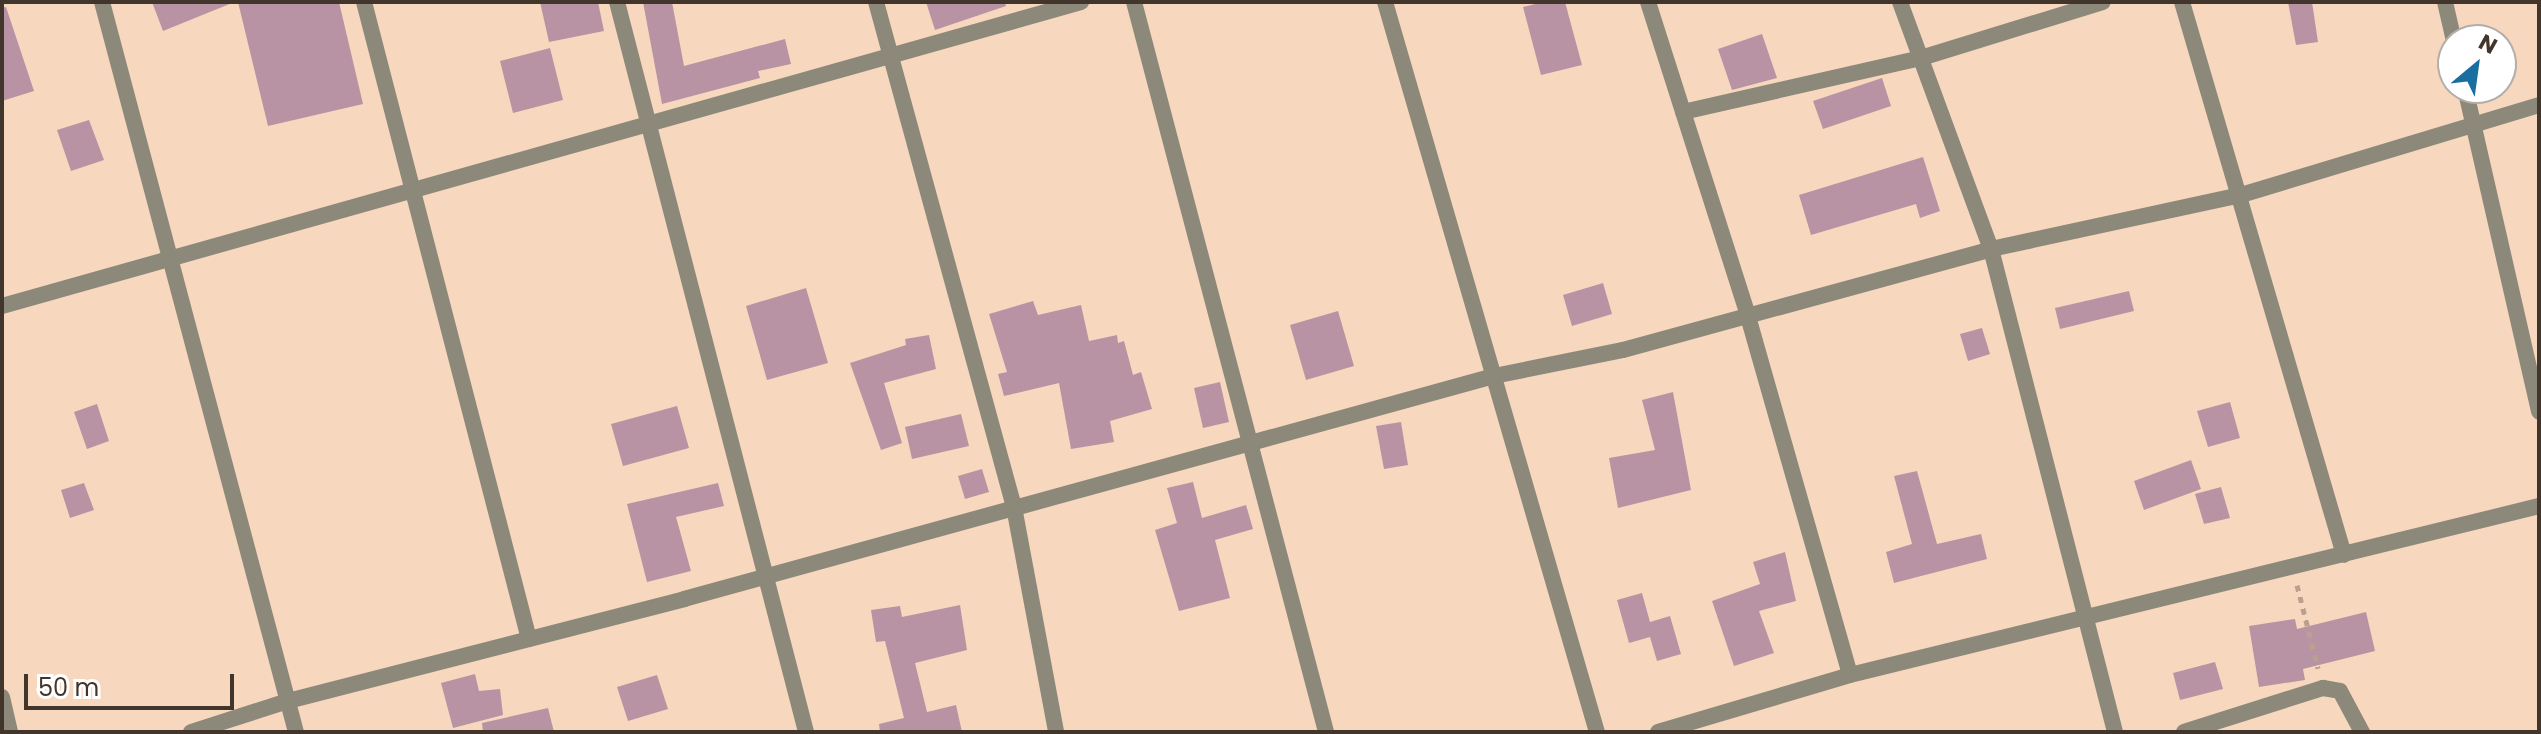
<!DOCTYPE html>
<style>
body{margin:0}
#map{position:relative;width:2541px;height:734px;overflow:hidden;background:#f8d7bf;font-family:Poppins,sans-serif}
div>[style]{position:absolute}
.building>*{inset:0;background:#b893a4}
.path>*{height:5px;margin-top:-2.5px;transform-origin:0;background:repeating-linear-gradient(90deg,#baa08d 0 6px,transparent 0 12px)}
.minor>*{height:16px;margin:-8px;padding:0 8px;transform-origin:8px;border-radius:8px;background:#8d897a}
span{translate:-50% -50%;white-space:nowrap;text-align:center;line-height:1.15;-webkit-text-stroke:6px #fff;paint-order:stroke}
.frame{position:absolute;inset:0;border:4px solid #42352b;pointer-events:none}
.north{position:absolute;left:2437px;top:24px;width:80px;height:80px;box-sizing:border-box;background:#fff;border:2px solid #b3aeaa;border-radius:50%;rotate:29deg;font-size:22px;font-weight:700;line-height:32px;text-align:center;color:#42352b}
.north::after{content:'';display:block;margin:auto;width:28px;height:36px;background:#1b6fa0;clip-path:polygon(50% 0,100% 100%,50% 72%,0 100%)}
.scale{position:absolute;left:24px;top:674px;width:210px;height:36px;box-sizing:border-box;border:4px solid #42352b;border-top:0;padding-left:10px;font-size:24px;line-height:28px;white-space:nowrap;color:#42352b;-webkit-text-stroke:6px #fff;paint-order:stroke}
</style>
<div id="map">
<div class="building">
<i style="clip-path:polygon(152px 2px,232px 2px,232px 3px,163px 31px)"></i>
<i style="clip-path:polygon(238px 2px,339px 2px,363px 104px,268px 126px)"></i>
<i style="clip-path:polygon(540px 2px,598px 2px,604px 31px,549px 42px)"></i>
<i style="clip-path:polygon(643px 2px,672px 2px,684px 66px,785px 39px,791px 64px,758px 71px,760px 78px,662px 104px)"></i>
<i style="clip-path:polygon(926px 2px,1005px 2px,1006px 6px,935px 30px)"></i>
<i style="clip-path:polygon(1544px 2px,1565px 2px,1582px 65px,1541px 75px,1523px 7px)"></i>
<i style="clip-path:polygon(2288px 2px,2312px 2px,2318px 42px,2296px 45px)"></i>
<i style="clip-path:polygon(6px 7px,34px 91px,2px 101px,2px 8px)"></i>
<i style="clip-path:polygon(1762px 34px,1777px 78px,1732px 90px,1718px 49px)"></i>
<i style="clip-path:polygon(550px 48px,563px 100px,513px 113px,500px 61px)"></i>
<i style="clip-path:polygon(1882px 78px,1891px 106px,1823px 129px,1813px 101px)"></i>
<i style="clip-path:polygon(89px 120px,104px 160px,71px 171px,57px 130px)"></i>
<i style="clip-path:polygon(1923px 157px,1940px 211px,1920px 218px,1916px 204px,1811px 235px,1799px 195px)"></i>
<i style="clip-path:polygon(1603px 283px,1612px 314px,1572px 326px,1563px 295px)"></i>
<i style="clip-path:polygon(806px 288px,828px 363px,767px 380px,746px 306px)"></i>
<i style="clip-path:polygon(2129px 291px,2134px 311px,2060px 329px,2055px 308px)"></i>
<i style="clip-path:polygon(1033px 301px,1038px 315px,1081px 305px,1089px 341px,1117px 335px,1118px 343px,1124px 341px,1133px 375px,1141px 372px,1152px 409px,1110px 421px,1114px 442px,1071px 449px,1059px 383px,1004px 396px,998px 374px,1007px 372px,989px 314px)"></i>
<i style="clip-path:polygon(1338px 311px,1354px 366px,1306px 380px,1290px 325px)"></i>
<i style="clip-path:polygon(1982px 328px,1990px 354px,1968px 361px,1960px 334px)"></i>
<i style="clip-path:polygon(929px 335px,936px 369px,884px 383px,902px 443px,881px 450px,850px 363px,906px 345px,905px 339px)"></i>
<i style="clip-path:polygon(1220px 382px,1229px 422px,1203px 428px,1194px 388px)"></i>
<i style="clip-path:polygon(1673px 392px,1691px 490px,1618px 508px,1609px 458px,1655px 450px,1642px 400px)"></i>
<i style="clip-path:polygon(2230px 402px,2240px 438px,2208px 447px,2197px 411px)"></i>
<i style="clip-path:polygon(97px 404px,109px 441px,87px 449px,74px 412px)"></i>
<i style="clip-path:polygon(677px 406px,689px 448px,623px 466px,611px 424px)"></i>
<i style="clip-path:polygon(961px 414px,969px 446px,912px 459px,905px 427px)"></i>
<i style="clip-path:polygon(1401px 422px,1408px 465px,1384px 469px,1376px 426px)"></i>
<i style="clip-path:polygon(2191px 460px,2201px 489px,2144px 510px,2134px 481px)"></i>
<i style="clip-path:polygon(982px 469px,989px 492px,965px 499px,958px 476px)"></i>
<i style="clip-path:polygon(1917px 471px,1937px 544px,1981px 534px,1987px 559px,1894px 583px,1886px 552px,1912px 544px,1894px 476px)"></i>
<i style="clip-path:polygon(1193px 482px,1202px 518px,1246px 505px,1253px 529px,1215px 540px,1230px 598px,1179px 611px,1155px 530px,1177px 523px,1167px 488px)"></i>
<i style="clip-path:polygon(84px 483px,94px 510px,70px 518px,61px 490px)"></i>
<i style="clip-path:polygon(718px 483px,724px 506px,676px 517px,691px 571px,647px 582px,627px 504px)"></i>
<i style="clip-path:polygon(2221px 487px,2230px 518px,2204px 524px,2195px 494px)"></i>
<i style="clip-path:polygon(1785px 552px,1796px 601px,1759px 611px,1774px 653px,1734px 666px,1712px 601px,1760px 584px,1753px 562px)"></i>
<i style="clip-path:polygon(1642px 593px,1650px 622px,1670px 616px,1681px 654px,1657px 661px,1650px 637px,1629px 643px,1617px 600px)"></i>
<i style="clip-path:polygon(960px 605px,967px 650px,915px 663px,927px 712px,956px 705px,962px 732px,880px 732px,879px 724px,904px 718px,885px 641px,876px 642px,871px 610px,900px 606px,902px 617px)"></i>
<i style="clip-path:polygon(2366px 612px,2375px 651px,2303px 669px,2305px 680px,2259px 687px,2249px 626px,2295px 619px,2297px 629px)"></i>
<i style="clip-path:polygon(2215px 662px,2223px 689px,2180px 700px,2173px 673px)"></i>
<i style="clip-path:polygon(475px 674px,479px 691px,500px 689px,503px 715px,453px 728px,441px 683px)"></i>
<i style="clip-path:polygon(657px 675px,668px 709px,628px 721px,617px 687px)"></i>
<i style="clip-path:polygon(548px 708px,554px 732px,483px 732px,482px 723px)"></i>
</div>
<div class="path">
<i style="left:2297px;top:585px;width:86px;rotate:75.8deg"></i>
</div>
<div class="minor">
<i style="left:102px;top:2px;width:755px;rotate:75.12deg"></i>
<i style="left:364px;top:2px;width:658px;rotate:75.48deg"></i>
<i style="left:617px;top:2px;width:754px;rotate:75.48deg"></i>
<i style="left:876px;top:2px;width:524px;rotate:74.72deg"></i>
<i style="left:1014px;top:507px;width:229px;rotate:79.4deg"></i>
<i style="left:1134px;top:2px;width:755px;rotate:75.26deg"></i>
<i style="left:1385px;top:2px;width:760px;rotate:73.81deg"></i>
<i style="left:1648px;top:2px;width:326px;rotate:72.3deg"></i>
<i style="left:1747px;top:313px;width:376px;rotate:74.1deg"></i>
<i style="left:1900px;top:2px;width:263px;rotate:69.8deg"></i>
<i style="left:1991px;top:249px;width:499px;rotate:75.6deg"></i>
<i style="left:2182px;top:2px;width:576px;rotate:73.67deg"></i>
<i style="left:2445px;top:2px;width:39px;rotate:77deg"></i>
<i style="left:2465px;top:88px;width:332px;rotate:77.1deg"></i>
<i style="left:1683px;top:112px;width:244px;rotate:-12.8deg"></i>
<i style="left:1921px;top:58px;width:190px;rotate:-17.1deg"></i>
<i style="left:2px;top:306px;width:1121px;rotate:-15.73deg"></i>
<i style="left:2px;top:697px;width:36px;rotate:77deg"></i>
<i style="left:191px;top:732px;width:102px;rotate:-17.7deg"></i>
<i style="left:288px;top:701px;width:409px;rotate:-14.4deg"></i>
<i style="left:684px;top:599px;width:840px;rotate:-15.39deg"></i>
<i style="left:1494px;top:376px;width:132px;rotate:-11.4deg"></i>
<i style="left:1623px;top:350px;width:382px;rotate:-15.3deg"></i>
<i style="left:1991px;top:249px;width:256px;rotate:-12.2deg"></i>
<i style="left:2241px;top:195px;width:311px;rotate:-16.8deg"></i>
<i style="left:1658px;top:732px;width:200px;rotate:-16.5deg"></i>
<i style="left:1850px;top:675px;width:709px;rotate:-13.78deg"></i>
<i style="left:2184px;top:732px;width:146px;rotate:-17.6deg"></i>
<i style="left:2323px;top:688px;width:17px;rotate:10deg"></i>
<i style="left:2340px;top:691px;width:47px;rotate:61.8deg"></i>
</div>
<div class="frame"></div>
<div class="north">N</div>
<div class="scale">50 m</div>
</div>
